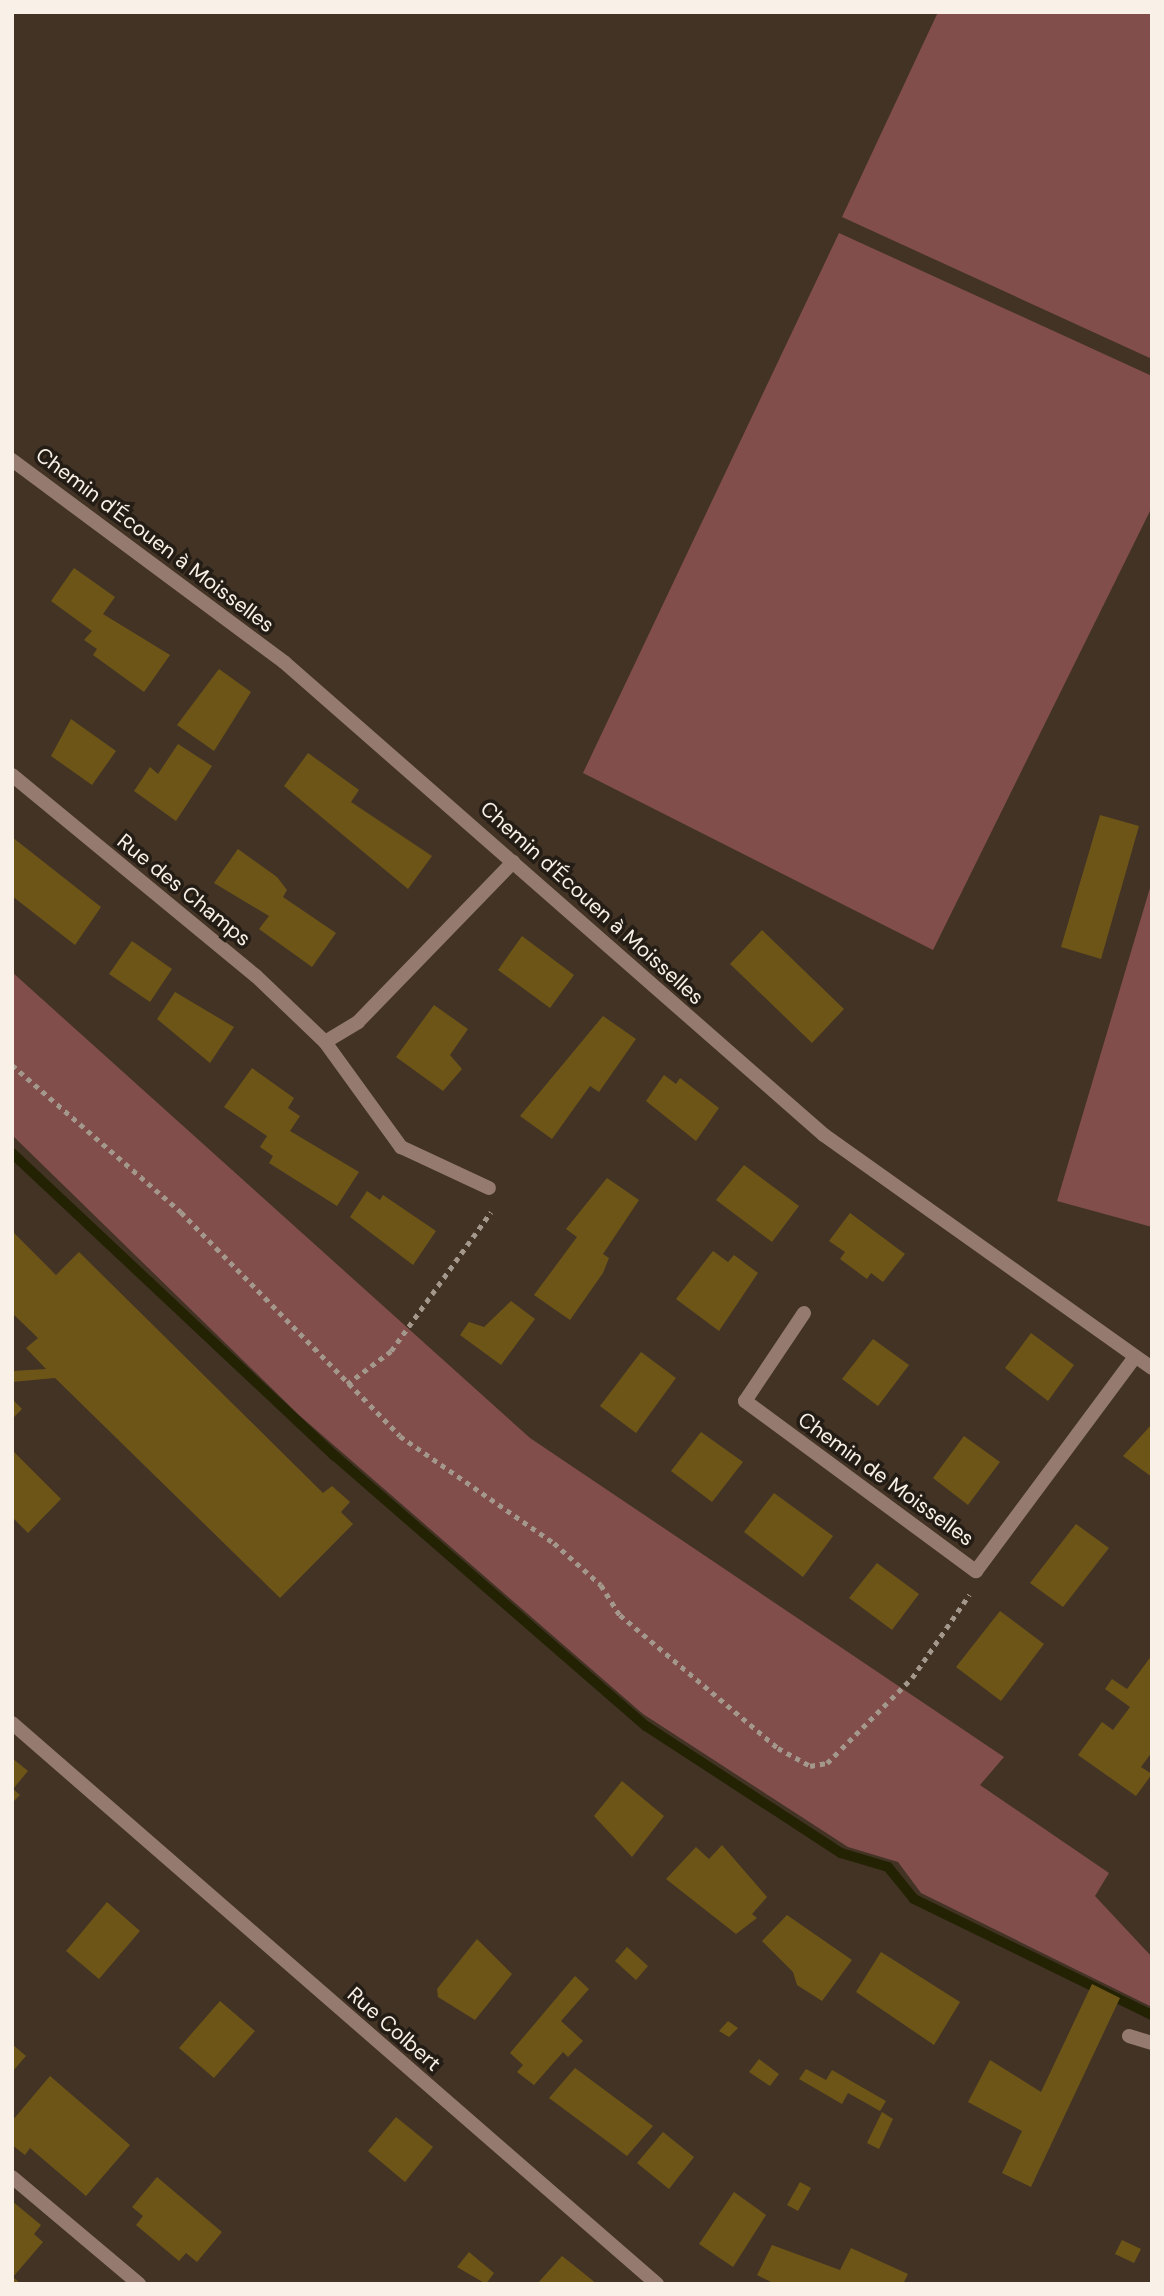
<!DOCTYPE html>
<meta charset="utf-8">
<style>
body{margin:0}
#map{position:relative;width:1164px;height:2296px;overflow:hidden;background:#423325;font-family:"DM Sans",sans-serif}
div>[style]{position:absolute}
.green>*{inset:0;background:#814e4c}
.stream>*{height:10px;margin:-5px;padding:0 5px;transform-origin:5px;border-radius:5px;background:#232202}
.building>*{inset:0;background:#6d5518}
.path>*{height:4.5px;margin-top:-2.25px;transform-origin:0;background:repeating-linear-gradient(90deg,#a4988d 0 5px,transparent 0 10px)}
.street>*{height:14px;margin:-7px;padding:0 7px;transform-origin:7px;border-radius:7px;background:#957b6f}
span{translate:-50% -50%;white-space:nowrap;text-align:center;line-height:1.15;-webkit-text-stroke:7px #231d16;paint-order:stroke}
.street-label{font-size:21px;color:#f9f0e7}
.frame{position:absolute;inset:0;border:14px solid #f9f0e7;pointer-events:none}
</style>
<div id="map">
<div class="green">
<i style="clip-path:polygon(938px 12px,1152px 12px,1152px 359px,842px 217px)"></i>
<i style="clip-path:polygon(839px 233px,1152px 376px,1152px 507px,933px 950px,583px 773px)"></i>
<i style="clip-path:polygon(1152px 881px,1152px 1227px,1057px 1201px)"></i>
<i style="clip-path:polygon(12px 972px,530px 1438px,1004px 1757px,980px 1785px,1109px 1873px,1095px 1896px,1152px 1957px,1152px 2007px,921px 1893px,898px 1862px,848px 1847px,643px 1714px,299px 1415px,12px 1135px)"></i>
</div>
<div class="stream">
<i style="left:12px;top:1153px;width:443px;rotate:43.2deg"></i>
<i style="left:335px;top:1456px;width:412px;rotate:41deg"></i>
<i style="left:646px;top:1726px;width:233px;rotate:33.1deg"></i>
<i style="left:841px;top:1853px;width:49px;rotate:16.6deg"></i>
<i style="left:888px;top:1867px;width:41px;rotate:50.9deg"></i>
<i style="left:914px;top:1899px;width:265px;rotate:26deg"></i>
</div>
<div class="building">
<i style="clip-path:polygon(74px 568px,115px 597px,103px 614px,170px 655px,144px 692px,93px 655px,97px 649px,84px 640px,92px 631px,51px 601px)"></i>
<i style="clip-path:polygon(219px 669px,251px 692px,214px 751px,177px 725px)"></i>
<i style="clip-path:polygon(71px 719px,116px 751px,92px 785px,51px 756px)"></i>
<i style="clip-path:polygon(178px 744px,212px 766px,176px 821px,134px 791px,150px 767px,158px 774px)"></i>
<i style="clip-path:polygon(308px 753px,359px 790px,351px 802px,432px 856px,408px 889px,284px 786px)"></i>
<i style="clip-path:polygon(1100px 815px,1139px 826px,1101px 959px,1061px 947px)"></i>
<i style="clip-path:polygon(12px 837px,101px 907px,75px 945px,12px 896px)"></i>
<i style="clip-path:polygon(238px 849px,277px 877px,287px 890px,283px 897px,336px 933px,312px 967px,259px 929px,269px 916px,214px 883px)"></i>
<i style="clip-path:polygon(762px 930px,844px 1009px,812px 1043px,730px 964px)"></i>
<i style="clip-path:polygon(522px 936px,574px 975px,550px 1008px,498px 970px)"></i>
<i style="clip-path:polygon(132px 941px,172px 969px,150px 1002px,109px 974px)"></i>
<i style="clip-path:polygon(175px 992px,234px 1027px,210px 1063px,157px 1019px)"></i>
<i style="clip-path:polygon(434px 1005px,468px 1029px,450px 1055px,462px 1069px,443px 1091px,396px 1057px)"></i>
<i style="clip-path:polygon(603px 1016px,636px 1039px,599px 1092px,590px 1086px,552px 1139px,520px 1116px)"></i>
<i style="clip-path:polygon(252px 1068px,294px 1098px,288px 1108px,300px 1116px,290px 1131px,359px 1172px,337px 1206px,269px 1163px,273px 1156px,260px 1147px,267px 1136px,224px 1107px)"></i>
<i style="clip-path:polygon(664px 1075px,676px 1084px,680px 1078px,719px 1108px,696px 1141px,646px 1101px)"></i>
<i style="clip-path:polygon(744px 1165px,799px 1206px,772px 1242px,716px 1200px)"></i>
<i style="clip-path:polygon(607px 1178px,639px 1200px,603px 1254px,609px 1258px,603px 1273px,570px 1320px,534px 1295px,577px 1237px,566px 1229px)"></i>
<i style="clip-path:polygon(367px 1191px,380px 1200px,383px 1195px,436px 1231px,413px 1265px,350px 1217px)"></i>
<i style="clip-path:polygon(850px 1213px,905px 1254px,883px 1282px,871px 1273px,867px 1279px,840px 1259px,845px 1252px,829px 1241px)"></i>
<i style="clip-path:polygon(12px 1231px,56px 1275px,79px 1252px,323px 1493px,332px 1486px,350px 1502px,341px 1512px,353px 1524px,280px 1598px,55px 1378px,12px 1382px,12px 1371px,46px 1369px,26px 1348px,38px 1338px,12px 1313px)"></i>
<i style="clip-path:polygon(713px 1251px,728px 1262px,734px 1255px,758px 1273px,719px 1331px,676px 1299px)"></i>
<i style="clip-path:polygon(511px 1301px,535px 1319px,501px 1365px,460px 1335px,469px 1322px,484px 1327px)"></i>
<i style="clip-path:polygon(1031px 1333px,1074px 1365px,1048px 1401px,1005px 1368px)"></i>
<i style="clip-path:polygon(873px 1339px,909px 1365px,878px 1406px,842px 1379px)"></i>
<i style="clip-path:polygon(641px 1352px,676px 1378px,636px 1433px,600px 1406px)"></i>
<i style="clip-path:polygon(12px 1399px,22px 1409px,12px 1419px)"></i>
<i style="clip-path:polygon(1152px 1424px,1152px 1477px,1123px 1456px)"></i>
<i style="clip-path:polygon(701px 1432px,743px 1462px,712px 1502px,671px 1471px)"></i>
<i style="clip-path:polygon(964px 1436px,1000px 1462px,968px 1505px,933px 1478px)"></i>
<i style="clip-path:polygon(12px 1450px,61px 1499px,28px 1533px,12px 1517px)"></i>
<i style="clip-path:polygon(774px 1493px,833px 1536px,803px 1577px,744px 1532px)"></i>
<i style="clip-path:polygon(1076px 1524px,1109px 1548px,1063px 1607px,1030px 1583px)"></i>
<i style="clip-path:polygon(877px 1563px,919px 1594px,892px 1630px,849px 1598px)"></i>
<i style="clip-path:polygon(1000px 1611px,1044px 1644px,1001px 1701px,956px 1667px)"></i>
<i style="clip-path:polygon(1152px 1655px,1152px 1752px,1141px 1767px,1152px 1774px,1136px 1796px,1078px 1755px,1102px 1722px,1113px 1730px,1130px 1707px,1105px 1689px,1112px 1679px,1127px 1689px)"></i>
<i style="clip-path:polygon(12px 1758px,28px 1771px,13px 1789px,20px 1795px,12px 1803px)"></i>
<i style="clip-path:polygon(622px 1781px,664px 1816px,632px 1857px,594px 1816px)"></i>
<i style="clip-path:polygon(722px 1845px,767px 1897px,752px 1914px,757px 1918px,736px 1934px,666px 1879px,696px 1847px,709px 1859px)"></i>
<i style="clip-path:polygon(107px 1902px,140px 1931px,99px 1979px,66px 1951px)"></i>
<i style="clip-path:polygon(787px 1915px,852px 1960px,822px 2001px,797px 1985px,793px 1972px,762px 1941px)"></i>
<i style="clip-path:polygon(477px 1939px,512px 1974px,475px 2020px,438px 1997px,437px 1989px)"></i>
<i style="clip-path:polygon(627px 1947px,648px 1966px,636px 1980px,615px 1961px)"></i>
<i style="clip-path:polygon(881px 1952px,960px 2002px,934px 2045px,856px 1992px)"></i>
<i style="clip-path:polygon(575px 1976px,589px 1989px,561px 2021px,583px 2041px,568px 2057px,563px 2052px,534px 2085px,517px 2072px,523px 2065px,510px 2053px)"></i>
<i style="clip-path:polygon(1092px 1984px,1120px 1998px,1031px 2187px,1002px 2173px,1022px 2131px,968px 2102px,990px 2060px,1041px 2092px)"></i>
<i style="clip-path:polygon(220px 2001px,255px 2031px,214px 2078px,179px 2048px)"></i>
<i style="clip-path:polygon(728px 2021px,738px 2028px,729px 2037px,719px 2031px)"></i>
<i style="clip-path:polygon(12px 2044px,26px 2056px,12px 2072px)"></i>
<i style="clip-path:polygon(759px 2059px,779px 2074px,770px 2086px,749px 2072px)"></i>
<i style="clip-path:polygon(575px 2068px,653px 2126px,627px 2156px,549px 2098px)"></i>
<i style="clip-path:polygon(806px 2069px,826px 2080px,832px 2070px,886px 2101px,880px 2111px,848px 2093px,842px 2104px,799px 2079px)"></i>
<i style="clip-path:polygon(50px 2076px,130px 2145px,86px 2196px,30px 2148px,25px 2155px,12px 2145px,12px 2121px)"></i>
<i style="clip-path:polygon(882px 2112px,893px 2119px,879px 2149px,867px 2143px)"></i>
<i style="clip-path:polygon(396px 2117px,433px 2147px,405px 2182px,368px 2151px)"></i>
<i style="clip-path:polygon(663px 2132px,694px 2157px,669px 2189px,637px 2163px)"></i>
<i style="clip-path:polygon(157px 2177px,222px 2232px,197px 2262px,186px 2253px,179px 2261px,136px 2225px,143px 2216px,132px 2207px)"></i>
<i style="clip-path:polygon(800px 2182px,811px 2188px,798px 2211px,787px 2205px)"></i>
<i style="clip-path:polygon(734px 2192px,766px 2215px,733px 2267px,699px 2244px)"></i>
<i style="clip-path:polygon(12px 2201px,41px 2225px,34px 2234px,43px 2242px,13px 2277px,21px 2284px,12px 2284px)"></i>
<i style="clip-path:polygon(1122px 2240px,1141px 2249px,1134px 2263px,1115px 2254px)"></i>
<i style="clip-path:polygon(772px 2245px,840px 2270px,851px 2248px,908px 2274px,903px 2284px,775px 2284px,757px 2275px)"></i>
<i style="clip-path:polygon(469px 2252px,494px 2273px,486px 2284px,457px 2267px)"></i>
<i style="clip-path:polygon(562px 2256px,571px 2263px,597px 2284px,537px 2284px)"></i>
</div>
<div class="path">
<i style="left:12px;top:1065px;width:224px;rotate:41deg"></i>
<i style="left:181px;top:1212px;width:313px;rotate:45.6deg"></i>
<i style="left:400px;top:1436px;width:188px;rotate:34.8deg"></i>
<i style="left:554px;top:1543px;width:63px;rotate:41.8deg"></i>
<i style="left:601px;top:1585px;width:36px;rotate:58deg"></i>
<i style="left:620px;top:1615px;width:207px;rotate:40.1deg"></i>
<i style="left:778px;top:1748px;width:37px;rotate:29deg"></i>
<i style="left:810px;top:1766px;width:17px;rotate:-10deg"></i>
<i style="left:827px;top:1763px;width:120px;rotate:-45deg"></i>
<i style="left:912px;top:1678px;width:101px;rotate:-55.5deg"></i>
<i style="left:347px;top:1384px;width:55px;rotate:-36.9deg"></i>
<i style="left:391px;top:1351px;width:171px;rotate:-54.3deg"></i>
</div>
<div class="street">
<i style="left:12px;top:460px;width:339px;rotate:36.6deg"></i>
<i style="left:284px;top:662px;width:718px;rotate:41.22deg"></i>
<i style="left:824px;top:1135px;width:402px;rotate:35.4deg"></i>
<i style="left:12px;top:775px;width:316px;rotate:39.5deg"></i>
<i style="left:256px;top:976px;width:95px;rotate:43.7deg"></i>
<i style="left:325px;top:1042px;width:130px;rotate:54.1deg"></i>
<i style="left:401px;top:1147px;width:97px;rotate:25deg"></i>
<i style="left:325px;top:1042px;width:39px;rotate:-31deg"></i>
<i style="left:358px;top:1022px;width:223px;rotate:-45.9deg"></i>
<i style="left:804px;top:1313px;width:106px;rotate:123.8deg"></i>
<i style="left:745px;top:1401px;width:287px;rotate:36.4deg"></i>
<i style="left:976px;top:1571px;width:265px;rotate:-53.4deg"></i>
<i style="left:12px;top:1723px;width:855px;rotate:41.02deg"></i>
<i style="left:1129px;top:2036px;width:24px;rotate:17deg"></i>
<i style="left:12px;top:2177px;width:166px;rotate:40.1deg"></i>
</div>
<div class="street-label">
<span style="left:155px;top:540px;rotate:37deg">Chemin d'Écouen à Moisselles</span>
<span style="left:184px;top:890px;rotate:39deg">Rue des Champs</span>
<span style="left:592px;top:903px;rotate:42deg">Chemin d'Écouen à Moisselles</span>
<span style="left:886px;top:1479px;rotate:36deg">Chemin de Moisselles</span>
<span style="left:394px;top:2029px;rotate:41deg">Rue Colbert</span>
</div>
<div class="frame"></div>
</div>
